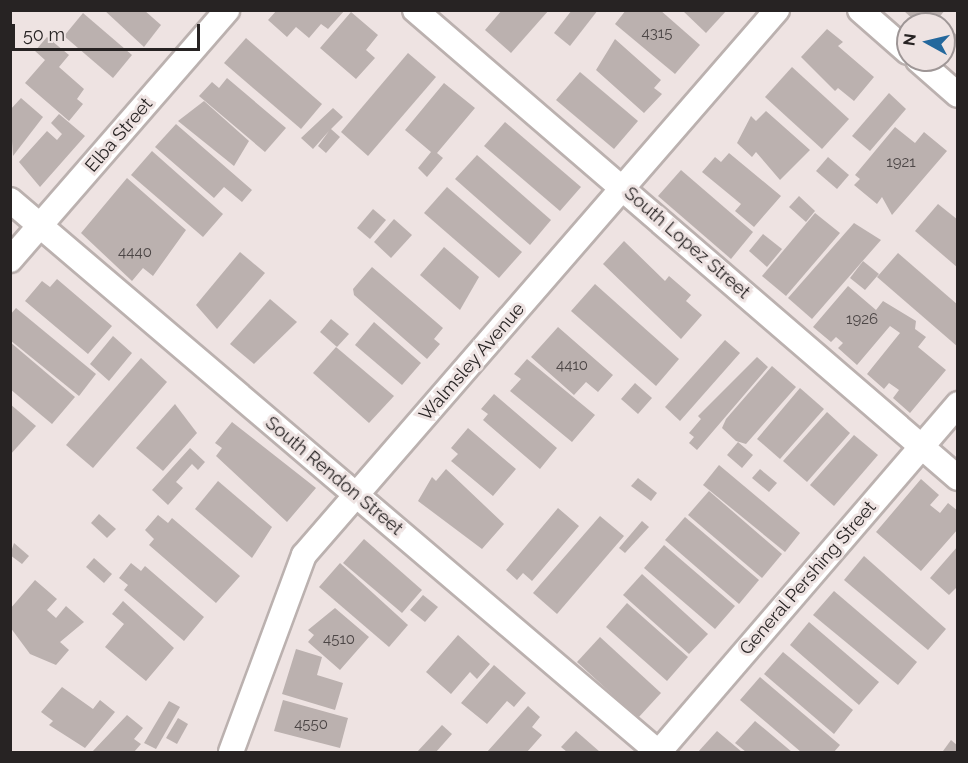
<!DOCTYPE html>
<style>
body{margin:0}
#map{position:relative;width:968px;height:763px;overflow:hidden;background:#eee3e2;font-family:Raleway,sans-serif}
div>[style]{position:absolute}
.building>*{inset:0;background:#bbb1af}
.roads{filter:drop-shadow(2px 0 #bbb1af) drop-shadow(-2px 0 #bbb1af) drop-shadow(0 2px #bbb1af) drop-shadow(0 -2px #bbb1af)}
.street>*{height:24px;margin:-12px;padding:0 12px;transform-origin:12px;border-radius:12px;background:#fff}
span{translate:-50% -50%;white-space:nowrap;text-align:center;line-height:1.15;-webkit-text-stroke:6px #eee3e2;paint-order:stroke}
.number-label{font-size:15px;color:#4c4646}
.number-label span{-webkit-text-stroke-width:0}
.street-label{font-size:18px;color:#272323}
.frame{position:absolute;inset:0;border:12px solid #272323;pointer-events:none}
.north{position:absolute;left:896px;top:12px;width:60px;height:60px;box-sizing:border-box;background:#eee3e2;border:2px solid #9e9696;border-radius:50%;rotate:278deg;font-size:16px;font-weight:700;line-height:24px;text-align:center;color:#272323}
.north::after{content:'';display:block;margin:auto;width:21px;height:27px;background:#24689d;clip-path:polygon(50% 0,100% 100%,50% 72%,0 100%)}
.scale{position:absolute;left:12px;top:24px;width:188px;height:27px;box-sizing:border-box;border:3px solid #272323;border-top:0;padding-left:8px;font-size:18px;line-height:21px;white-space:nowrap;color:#272323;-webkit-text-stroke:4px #eee3e2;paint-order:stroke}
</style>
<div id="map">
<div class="building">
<i style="clip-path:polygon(104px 10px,144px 10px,161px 25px,144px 47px)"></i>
<i style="clip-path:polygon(277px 10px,345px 10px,328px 29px,321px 24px,309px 38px,296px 27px,287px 37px,268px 20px)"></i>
<i style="clip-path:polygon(502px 10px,549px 10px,511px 53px,485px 30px)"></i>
<i style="clip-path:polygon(572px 10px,598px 10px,570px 46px,554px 33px)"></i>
<i style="clip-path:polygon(626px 10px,660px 10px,700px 45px,675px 74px,615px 24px)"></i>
<i style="clip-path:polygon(682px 10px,727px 10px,706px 33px)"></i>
<i style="clip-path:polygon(903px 10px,945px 10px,934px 24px,918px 24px)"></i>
<i style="clip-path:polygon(351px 12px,378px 35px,366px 50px,375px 58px,356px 79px,320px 48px)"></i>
<i style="clip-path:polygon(83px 13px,132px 55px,113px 78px,64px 36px)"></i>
<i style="clip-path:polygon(946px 26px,958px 36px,948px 49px,944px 46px)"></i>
<i style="clip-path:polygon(827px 29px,843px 42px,838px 46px,874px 77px,854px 101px,838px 88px,835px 91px,801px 57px)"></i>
<i style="clip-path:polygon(47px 37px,69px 55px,59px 67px,84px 89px,77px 99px,83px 104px,69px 121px,25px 83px,45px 60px,35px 51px)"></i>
<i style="clip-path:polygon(246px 38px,322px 104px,301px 129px,224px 63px)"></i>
<i style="clip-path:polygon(615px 39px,661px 80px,654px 88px,662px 94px,644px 113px,596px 70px)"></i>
<i style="clip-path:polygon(408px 53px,436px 77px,368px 156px,341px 132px)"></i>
<i style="clip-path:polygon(792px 67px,849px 119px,822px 149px,765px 97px)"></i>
<i style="clip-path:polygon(580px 72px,638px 121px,614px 149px,556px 100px)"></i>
<i style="clip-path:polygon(227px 78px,286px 128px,265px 152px,199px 96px,212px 82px,219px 88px)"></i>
<i style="clip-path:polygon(444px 83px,475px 108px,437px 153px,443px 158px,427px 177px,418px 168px,431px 152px,405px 130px)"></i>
<i style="clip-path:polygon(889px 93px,906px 109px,870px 151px,852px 136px)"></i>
<i style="clip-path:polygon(21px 98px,43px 117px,13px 156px,10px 110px)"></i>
<i style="clip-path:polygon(204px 101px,249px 141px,234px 166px,178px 121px)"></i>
<i style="clip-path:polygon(333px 108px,343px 117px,331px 129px,340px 137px,326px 153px,318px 146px,329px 131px,313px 149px,301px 138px)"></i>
<i style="clip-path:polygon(766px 111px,810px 150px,780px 180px,756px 152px,752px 157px,737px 143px,751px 116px,756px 121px)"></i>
<i style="clip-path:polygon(59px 114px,85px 136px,40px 187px,19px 162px,47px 131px,57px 140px,62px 134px,51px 123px)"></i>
<i style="clip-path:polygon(505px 122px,581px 187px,560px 211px,484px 146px)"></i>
<i style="clip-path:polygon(176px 124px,252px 190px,242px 202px,224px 187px,214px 198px,155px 147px)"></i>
<i style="clip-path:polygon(895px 127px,915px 143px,924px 132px,947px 151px,892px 215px,882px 197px,877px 204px,854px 185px,860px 179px,855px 175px)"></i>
<i style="clip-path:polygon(152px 151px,223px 214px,203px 237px,131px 175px)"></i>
<i style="clip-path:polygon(729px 153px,781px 196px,754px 227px,735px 211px,741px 204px,702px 172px,715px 157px,721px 162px)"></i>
<i style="clip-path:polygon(477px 155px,551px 220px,530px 245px,455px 179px)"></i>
<i style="clip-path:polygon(828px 157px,849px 175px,837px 189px,816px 171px)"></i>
<i style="clip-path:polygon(681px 170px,753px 232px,731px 259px,658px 196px)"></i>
<i style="clip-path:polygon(127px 178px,186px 230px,153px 276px,143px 268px,132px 281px,81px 233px)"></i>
<i style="clip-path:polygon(447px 187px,522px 252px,499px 278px,424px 213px)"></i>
<i style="clip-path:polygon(799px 196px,815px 211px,806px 222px,789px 207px)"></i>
<i style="clip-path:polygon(938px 204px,958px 220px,958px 268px,915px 231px)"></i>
<i style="clip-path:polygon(373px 209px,386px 220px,370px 239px,357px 228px)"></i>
<i style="clip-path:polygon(815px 213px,840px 233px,786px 296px,762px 276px)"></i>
<i style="clip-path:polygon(394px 219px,412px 235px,391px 258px,374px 242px)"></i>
<i style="clip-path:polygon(854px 223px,881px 240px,812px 319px,788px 298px)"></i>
<i style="clip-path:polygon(763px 234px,782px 249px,767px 267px,749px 251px)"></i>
<i style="clip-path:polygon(624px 241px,665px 281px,669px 276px,691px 295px,686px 301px,702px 315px,681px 339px,603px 264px)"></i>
<i style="clip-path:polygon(444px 247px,479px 277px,460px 310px,420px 275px)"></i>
<i style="clip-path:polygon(240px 252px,265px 273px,217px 329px,196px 305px)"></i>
<i style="clip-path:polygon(898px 253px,958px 305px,958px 347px,877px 277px)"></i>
<i style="clip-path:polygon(863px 261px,879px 274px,865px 290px,850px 278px)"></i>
<i style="clip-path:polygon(372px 267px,443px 328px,434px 339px,440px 344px,427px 359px,354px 295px,353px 289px)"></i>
<i style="clip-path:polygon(57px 279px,112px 326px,88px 354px,25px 301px,42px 281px,50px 287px)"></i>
<i style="clip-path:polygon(595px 284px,679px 359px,656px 386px,571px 311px)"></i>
<i style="clip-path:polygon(848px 286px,876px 310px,883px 301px,916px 321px,915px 329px,926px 337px,918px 347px,946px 370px,910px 413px,893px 398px,899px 390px,889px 383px,884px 389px,867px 374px,900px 333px,890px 326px,857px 365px,838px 348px,843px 343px,836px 337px,831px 342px,813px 327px)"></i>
<i style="clip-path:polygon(270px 299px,297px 322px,254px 364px,230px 344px)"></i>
<i style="clip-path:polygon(16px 308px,96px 374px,79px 396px,10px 340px,10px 315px)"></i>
<i style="clip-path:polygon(331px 319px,349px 334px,337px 347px,320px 332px)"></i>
<i style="clip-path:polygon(374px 322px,421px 363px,402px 385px,355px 345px)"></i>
<i style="clip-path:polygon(558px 327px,613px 375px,598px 392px,586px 382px,574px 395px,531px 357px)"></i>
<i style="clip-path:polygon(113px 336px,132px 353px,109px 381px,90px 364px)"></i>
<i style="clip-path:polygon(725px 340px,740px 353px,680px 421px,665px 407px)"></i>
<i style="clip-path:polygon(10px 342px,75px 397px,52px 424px,10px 389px)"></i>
<i style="clip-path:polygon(336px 347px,394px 396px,369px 423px,313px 373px)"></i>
<i style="clip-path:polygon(757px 357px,768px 367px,697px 450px,689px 443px,694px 437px,689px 433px,701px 419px,698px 416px)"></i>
<i style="clip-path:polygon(141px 358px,167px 382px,93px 468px,66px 445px)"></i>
<i style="clip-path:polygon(527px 359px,595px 415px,572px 442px,510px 391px,521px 379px,514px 374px)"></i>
<i style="clip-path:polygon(772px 366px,796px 387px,746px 444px,736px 441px,722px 428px,726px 419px)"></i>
<i style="clip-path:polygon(635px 383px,652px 398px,638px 414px,621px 399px)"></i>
<i style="clip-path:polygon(800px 388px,824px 409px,780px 459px,757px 439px)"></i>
<i style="clip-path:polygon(494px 394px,557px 448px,540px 469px,483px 420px,488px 414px,481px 409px)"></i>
<i style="clip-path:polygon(10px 404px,36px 426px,10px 455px)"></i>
<i style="clip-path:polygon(175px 404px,197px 433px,163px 471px,136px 448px)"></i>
<i style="clip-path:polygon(827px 412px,850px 433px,807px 482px,783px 461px)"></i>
<i style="clip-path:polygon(232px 422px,316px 488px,287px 522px,216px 456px,222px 448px,215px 443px)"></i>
<i style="clip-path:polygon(468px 428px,516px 469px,493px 496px,451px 461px,458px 454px,451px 448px)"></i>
<i style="clip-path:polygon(854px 435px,878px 455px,834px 506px,810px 485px)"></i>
<i style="clip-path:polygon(738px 442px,753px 455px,742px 468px,727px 455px)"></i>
<i style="clip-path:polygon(190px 448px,205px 462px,198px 470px,192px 464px,176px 482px,183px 488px,168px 505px,152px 490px)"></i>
<i style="clip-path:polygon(719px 465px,800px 533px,785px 552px,703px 485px)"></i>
<i style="clip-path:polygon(446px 469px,504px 524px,482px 549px,418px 501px,432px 477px,436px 481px)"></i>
<i style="clip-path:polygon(760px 469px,777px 483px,769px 492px,752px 478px)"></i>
<i style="clip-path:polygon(638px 478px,657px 493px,651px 501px,631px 486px)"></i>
<i style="clip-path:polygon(921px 479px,939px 495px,930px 505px,940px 513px,948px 503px,958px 511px,958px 529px,921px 571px,876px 532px)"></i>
<i style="clip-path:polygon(218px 481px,272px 527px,252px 558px,195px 509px)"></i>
<i style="clip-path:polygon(709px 491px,782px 554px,762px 578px,688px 515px)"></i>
<i style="clip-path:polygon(558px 508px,579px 526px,532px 581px,523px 573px,517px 580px,506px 570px)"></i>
<i style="clip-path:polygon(99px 514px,116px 529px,107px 538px,91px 523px)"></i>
<i style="clip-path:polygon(158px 515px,168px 523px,172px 518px,240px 576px,216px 603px,149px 545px,154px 539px,145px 530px)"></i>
<i style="clip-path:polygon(600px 516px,624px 536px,557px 614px,533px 593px)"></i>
<i style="clip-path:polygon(685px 517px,759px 580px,739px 604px,665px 540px)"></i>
<i style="clip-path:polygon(642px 521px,649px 527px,625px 553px,619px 548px)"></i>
<i style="clip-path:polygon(364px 539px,422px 590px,402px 613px,343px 563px)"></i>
<i style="clip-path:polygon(14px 543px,29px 556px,22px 564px,10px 555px)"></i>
<i style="clip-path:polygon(664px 545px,735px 606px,715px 629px,644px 568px)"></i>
<i style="clip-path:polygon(958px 546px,958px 586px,949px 595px,930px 578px)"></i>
<i style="clip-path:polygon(864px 556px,946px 629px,928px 650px,844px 580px)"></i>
<i style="clip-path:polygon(94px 558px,112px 574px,104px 583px,86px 567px)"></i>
<i style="clip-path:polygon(131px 563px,141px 571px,145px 566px,204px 617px,184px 641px,124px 590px,128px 585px,119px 578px)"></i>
<i style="clip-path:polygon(340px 563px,408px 625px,389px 647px,319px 587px)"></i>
<i style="clip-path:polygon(642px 574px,708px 634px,689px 654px,623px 595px)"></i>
<i style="clip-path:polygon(35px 580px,57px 599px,47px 610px,56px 618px,66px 606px,84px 622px,60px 642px,69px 650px,56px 665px,30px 654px,10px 627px,10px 609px)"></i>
<i style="clip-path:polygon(834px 591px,917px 662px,898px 685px,813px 615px)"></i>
<i style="clip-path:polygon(423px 595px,438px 607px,425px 622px,410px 610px)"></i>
<i style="clip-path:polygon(123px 601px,174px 648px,146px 681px,105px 647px,124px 624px,112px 614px)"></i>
<i style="clip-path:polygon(627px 603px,688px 657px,667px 681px,606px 627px)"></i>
<i style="clip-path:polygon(335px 608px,369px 637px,340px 670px,308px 642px,314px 635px,308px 630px)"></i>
<i style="clip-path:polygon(809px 622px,879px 682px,859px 705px,790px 645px)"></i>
<i style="clip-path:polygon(458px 635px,490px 664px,477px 679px,470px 672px,451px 694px,426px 672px)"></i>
<i style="clip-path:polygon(600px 637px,661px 693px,638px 718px,577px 662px)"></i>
<i style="clip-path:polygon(296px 649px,322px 657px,317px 675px,343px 683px,335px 710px,282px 694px)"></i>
<i style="clip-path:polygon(783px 652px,853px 710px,834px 734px,764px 674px)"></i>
<i style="clip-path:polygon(494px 665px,526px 693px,514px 707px,507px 701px,487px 724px,461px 703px)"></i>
<i style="clip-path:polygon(760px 677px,840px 745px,834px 752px,801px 752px,740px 700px)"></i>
<i style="clip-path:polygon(62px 687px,93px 709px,100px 700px,115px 712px,85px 748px,49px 725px,53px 721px,41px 712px)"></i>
<i style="clip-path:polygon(283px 700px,348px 718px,340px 748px,274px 731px)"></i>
<i style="clip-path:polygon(169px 701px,180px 707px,156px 749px,144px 743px)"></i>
<i style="clip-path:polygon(528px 706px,540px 717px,532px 727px,542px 735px,527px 752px,487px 752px)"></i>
<i style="clip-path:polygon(127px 715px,143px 728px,134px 739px,141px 744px,134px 752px,92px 752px)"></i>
<i style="clip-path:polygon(178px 718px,188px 724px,177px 744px,166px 738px)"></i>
<i style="clip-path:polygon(755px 721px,792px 752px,746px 752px,735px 743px)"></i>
<i style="clip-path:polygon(442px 725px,452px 734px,436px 752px,417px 752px)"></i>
<i style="clip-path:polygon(576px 731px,600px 752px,567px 752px,561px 747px)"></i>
<i style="clip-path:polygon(717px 731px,742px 752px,698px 752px)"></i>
<i style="clip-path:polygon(951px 740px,958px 746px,958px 752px,943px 751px)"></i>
</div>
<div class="roads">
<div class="street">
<i style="left:415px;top:10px;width:717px;rotate:40.76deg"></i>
<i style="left:860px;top:10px;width:64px;rotate:41.2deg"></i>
<i style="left:918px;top:60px;width:53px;rotate:41.2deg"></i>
<i style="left:10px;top:200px;width:851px;rotate:40.43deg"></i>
<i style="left:10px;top:260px;width:331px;rotate:-49deg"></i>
<i style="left:231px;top:752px;width:210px;rotate:-69.7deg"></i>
<i style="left:304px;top:555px;width:722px;rotate:-49.05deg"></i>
<i style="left:659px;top:752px;width:459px;rotate:-49.3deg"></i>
</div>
</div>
<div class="number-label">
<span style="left:657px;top:34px">4315</span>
<span style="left:901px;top:163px">1921</span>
<span style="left:135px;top:253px">4440</span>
<span style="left:862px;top:320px">1926</span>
<span style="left:572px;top:366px">4410</span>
<span style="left:339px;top:640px">4510</span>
<span style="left:311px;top:725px">4550</span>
</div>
<div class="street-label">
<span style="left:119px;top:135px;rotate:-49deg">Elba Street</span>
<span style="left:687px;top:243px;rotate:41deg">South Lopez Street</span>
<span style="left:472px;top:362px;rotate:-49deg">Walmsley Avenue</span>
<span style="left:334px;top:476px;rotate:40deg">South Rendon Street</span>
<span style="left:808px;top:578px;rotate:-49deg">General Pershing Street</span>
</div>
<div class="frame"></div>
<div class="north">N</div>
<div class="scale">50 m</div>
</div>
